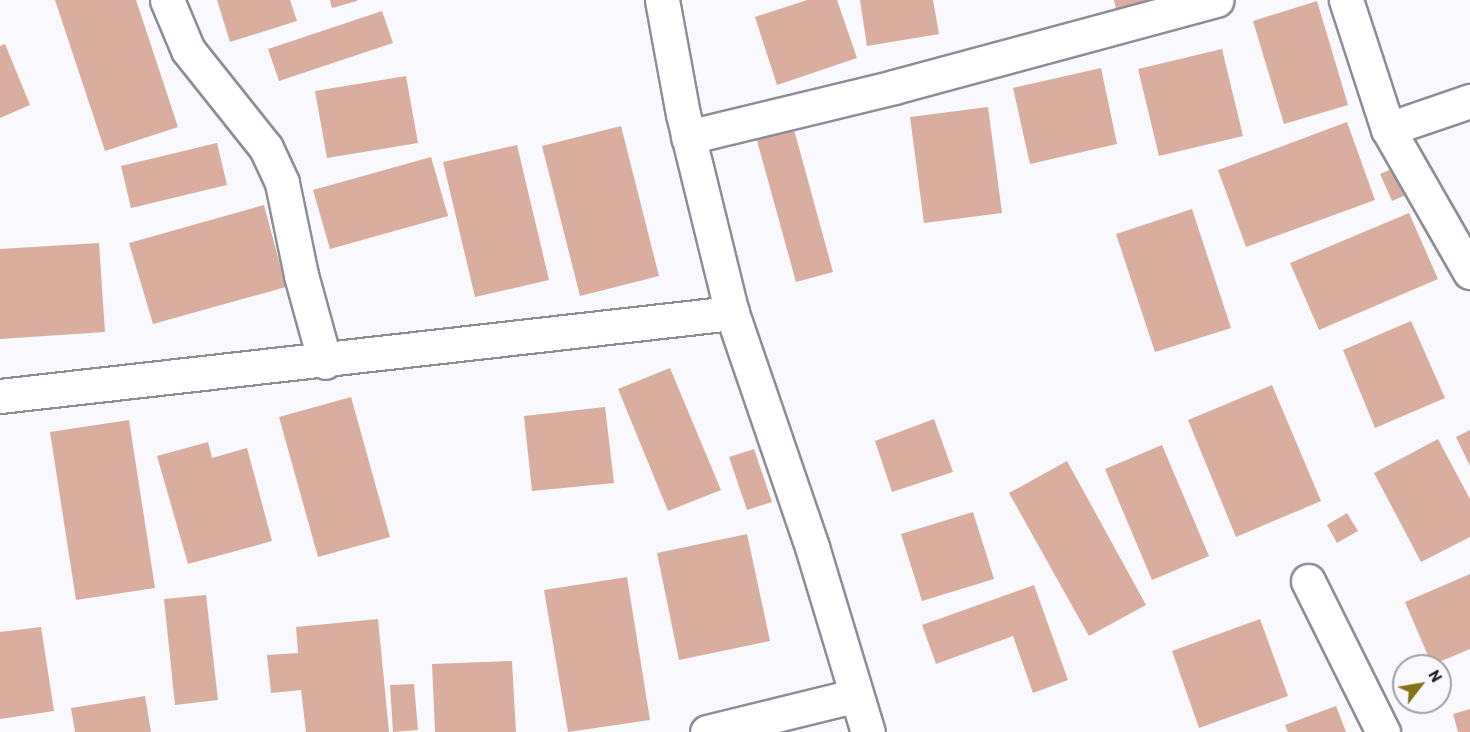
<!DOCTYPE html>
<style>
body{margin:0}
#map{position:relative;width:1470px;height:732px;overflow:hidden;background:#f8f8fd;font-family:Barlow,sans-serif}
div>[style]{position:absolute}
.building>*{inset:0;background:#d9ae9e}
.roads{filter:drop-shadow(2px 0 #8d8d98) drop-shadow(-2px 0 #8d8d98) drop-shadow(0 2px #8d8d98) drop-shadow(0 -2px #8d8d98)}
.street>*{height:33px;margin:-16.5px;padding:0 16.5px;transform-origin:16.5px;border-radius:16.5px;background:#fff}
span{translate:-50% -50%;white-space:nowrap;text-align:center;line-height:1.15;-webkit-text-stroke:6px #f8f8fd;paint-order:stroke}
.north{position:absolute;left:1392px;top:654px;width:60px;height:60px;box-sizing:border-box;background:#f8f8fd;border:2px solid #a0a0a5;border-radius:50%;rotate:59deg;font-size:16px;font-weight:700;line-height:24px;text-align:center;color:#1c1c20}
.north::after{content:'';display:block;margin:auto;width:21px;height:27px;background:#847315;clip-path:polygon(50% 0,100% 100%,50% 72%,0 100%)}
</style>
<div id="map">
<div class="building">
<i style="clip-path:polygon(55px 0,136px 0,178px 127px,105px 151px)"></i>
<i style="clip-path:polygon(217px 0,290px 0,297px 21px,230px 42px)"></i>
<i style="clip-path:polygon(330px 0,357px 0,357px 1px,332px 8px)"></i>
<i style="clip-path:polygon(807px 0,837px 0,857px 58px,777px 85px,755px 17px)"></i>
<i style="clip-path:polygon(860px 0,933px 0,939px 34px,867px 46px)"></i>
<i style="clip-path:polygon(1114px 0,1152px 0,1152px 1px,1116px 9px)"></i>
<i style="clip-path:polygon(1317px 1px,1348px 105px,1284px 124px,1253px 21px)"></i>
<i style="clip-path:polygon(382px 11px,393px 43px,279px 81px,268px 49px)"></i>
<i style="clip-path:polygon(5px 44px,30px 105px,0 118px,0 46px)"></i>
<i style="clip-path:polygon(1222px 49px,1243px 136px,1159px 156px,1138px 69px)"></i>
<i style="clip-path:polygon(1101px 68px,1117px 144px,1030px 164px,1013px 88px)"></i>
<i style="clip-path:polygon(406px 76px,418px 143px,327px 158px,315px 91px)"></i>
<i style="clip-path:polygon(988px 107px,1002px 213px,924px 223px,910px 117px)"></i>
<i style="clip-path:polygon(1347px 122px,1375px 200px,1246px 247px,1218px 170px)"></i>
<i style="clip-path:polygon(621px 126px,659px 276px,580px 296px,542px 146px)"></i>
<i style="clip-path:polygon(793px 126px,833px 272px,796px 282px,756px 137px)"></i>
<i style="clip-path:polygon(217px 143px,227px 185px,131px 208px,121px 166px)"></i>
<i style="clip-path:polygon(517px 145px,549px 280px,475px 297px,443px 162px)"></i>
<i style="clip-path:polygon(431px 157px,448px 216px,330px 249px,313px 190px)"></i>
<i style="clip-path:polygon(1403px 164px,1415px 191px,1392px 201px,1380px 174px)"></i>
<i style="clip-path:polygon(264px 205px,286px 287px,153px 324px,129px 243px)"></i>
<i style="clip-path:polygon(1192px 209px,1231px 328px,1155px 352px,1116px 234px)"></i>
<i style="clip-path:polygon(1409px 213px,1438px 279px,1319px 330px,1290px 263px)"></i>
<i style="clip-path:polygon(99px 243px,105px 332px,0 339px,0 249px)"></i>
<i style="clip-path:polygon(1411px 321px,1445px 398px,1375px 428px,1343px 350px)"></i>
<i style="clip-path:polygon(670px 368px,721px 490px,668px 511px,618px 389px)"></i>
<i style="clip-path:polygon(1272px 385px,1321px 501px,1236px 537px,1188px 420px)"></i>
<i style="clip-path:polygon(351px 397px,390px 537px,318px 557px,279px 417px)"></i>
<i style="clip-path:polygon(605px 407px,614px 483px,532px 491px,524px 416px)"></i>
<i style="clip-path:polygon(934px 419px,953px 472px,892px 492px,875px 441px)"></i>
<i style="clip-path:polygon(129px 420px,155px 588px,76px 600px,50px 432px)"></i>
<i style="clip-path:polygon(1470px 430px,1470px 466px,1456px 437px)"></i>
<i style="clip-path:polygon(1438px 439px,1470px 499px,1470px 537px,1421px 562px,1374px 473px)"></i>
<i style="clip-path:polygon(208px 442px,212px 458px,247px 448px,272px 541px,188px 564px,157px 456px)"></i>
<i style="clip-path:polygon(1162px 445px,1209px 556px,1152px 580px,1105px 469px)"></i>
<i style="clip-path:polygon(754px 449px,772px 502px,747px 510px,729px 457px)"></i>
<i style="clip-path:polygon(1067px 461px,1146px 605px,1089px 636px,1009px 493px)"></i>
<i style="clip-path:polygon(973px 512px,994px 579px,922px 601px,901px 534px)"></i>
<i style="clip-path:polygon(1347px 513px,1358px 531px,1337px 543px,1327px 525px)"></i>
<i style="clip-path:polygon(747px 534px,770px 641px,679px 660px,657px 553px)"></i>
<i style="clip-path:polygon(1470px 574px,1470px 649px,1432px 665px,1405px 602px)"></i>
<i style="clip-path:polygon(627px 577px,650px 720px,568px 732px,544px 590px)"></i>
<i style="clip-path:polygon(1034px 585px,1068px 680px,1033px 693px,1013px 636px,936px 664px,922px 625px)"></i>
<i style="clip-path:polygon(206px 595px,218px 700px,175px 705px,164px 599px)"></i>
<i style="clip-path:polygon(378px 619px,389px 732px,306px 732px,301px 690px,271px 693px,267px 655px,298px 653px,296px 627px)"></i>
<i style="clip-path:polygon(1260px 619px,1288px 696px,1199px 728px,1172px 651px)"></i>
<i style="clip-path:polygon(41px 627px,54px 711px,0 719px,0 632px)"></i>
<i style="clip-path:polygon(512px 661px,516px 732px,435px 732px,432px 664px)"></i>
<i style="clip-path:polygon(414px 684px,418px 730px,393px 732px,390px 685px)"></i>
<i style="clip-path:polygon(145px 696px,151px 732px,75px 732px,71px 708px)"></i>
<i style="clip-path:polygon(1336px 706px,1346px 732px,1288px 732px,1285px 725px)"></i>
<i style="clip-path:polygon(1470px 709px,1470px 732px,1458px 732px,1453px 714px)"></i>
</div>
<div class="roads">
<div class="street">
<i style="left:167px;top:0;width:54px;rotate:67.2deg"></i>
<i style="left:188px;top:50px;width:125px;rotate:51.5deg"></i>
<i style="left:266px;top:148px;width:38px;rotate:65deg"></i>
<i style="left:282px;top:183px;width:94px;rotate:78.3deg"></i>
<i style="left:301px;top:275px;width:90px;rotate:74.6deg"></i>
<i style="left:662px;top:0;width:116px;rotate:79.6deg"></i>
<i style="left:683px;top:114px;width:205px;rotate:76.2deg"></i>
<i style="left:732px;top:313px;width:247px;rotate:71.1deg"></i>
<i style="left:812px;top:547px;width:193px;rotate:73.2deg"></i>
<i style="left:1346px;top:0;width:136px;rotate:72deg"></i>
<i style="left:1388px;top:129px;width:165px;rotate:60.2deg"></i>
<i style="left:1388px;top:129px;width:87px;rotate:-18.9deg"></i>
<i style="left:688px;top:137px;width:212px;rotate:-13.6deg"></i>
<i style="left:894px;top:87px;width:334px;rotate:-15.1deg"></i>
<i style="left:0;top:396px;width:737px;rotate:-6.47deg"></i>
<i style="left:1308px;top:581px;width:169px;rotate:63.6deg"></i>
<i style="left:707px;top:732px;width:151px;rotate:-13.8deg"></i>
</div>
</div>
<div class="north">N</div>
</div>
